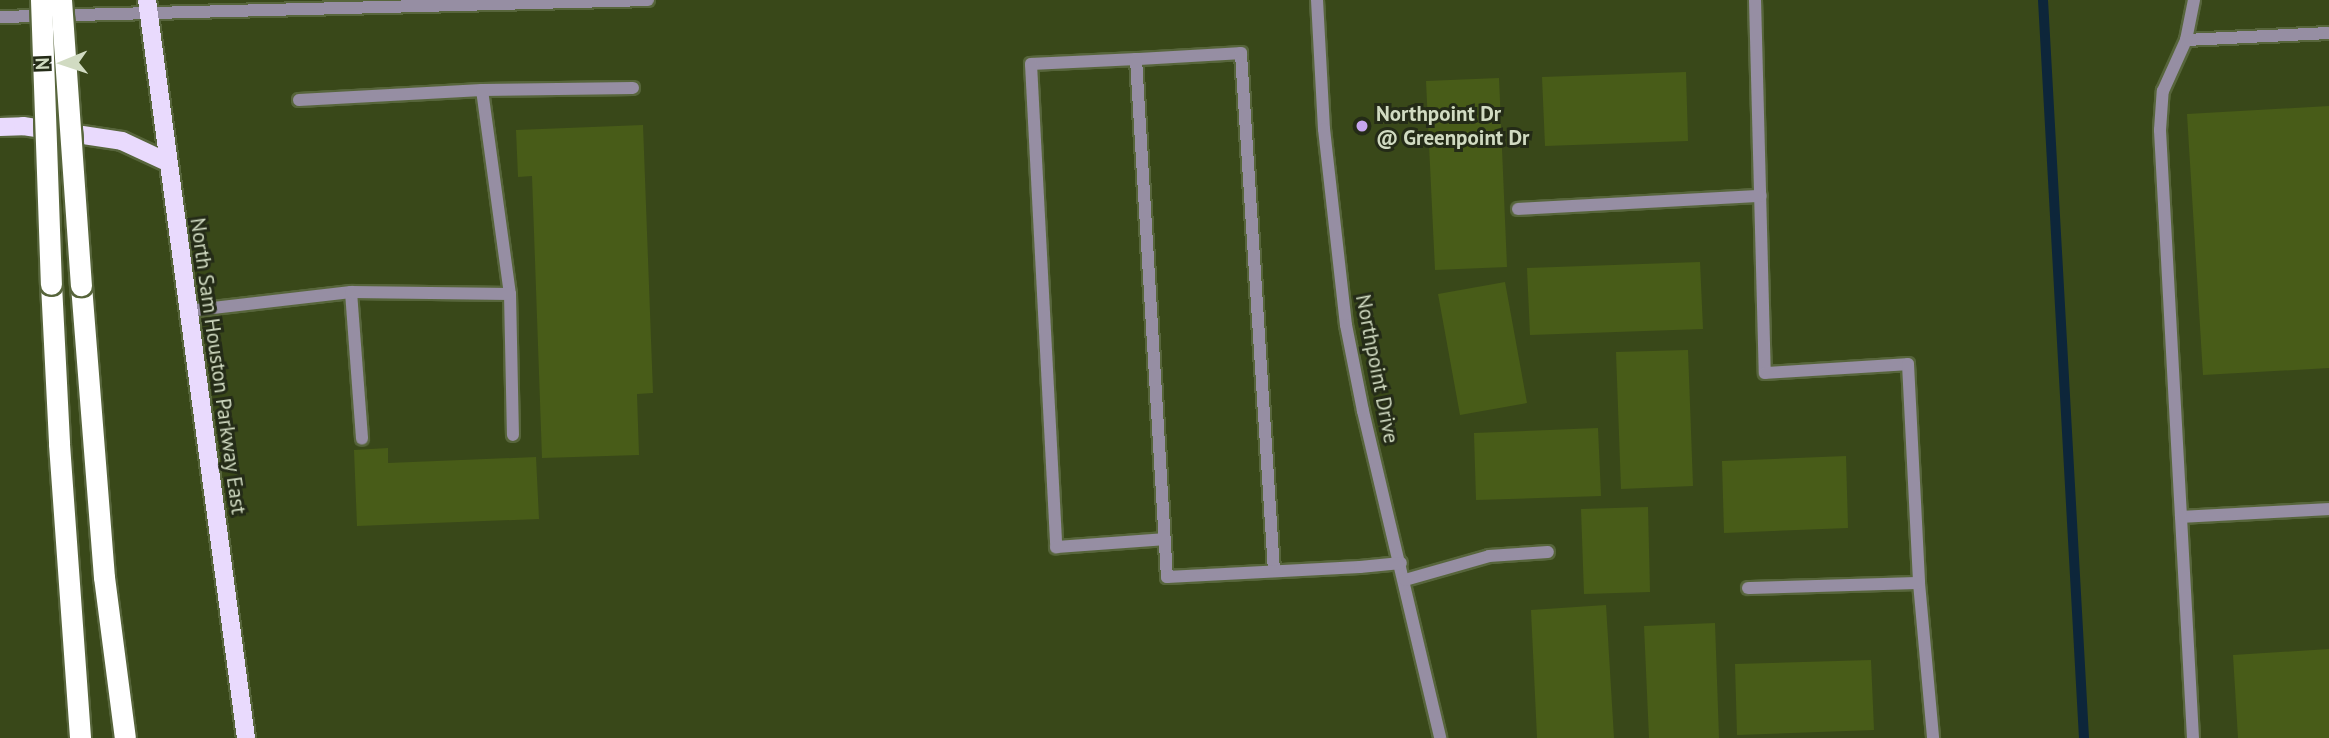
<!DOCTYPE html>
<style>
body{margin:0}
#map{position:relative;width:2329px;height:738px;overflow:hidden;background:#394819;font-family:"PT Sans",sans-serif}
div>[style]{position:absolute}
.stream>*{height:10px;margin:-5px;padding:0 5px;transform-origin:5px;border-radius:5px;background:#0d263a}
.building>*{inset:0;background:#485c18}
.roads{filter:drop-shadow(2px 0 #57653b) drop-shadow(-2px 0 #57653b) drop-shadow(0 2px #57653b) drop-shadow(0 -2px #57653b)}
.minor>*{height:12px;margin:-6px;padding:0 6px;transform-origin:6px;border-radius:6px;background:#968ea3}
.major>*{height:18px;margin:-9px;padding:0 9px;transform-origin:9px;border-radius:9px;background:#e9dafd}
.highway>*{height:21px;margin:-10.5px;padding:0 10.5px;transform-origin:10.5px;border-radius:10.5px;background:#fff}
.bridges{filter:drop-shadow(2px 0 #57653b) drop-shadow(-2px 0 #57653b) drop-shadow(0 2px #57653b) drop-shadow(0 -2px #57653b)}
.highway-bridge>*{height:21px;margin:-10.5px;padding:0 10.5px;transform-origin:10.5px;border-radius:10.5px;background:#fff}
.dots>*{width:19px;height:19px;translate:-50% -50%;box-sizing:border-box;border:4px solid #242b17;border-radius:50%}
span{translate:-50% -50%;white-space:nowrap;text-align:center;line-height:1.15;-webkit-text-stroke:6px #242b17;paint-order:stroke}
.poi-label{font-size:21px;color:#d1dbc2;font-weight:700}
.left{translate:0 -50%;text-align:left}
.street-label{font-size:21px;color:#d1dbc2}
.north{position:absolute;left:28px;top:28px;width:70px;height:70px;-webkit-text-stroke:5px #242b17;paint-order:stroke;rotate:268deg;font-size:19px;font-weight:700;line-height:28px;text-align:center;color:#d1dbc2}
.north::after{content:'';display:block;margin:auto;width:24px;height:32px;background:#d1dbc2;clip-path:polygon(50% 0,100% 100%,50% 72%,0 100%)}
</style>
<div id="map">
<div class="stream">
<i style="left:2043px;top:0;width:739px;rotate:86.82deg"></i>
</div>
<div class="building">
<i style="clip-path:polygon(1686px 72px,1688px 141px,1545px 146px,1542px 77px)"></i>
<i style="clip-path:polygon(1499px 78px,1507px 267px,1435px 270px,1426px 81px)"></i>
<i style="clip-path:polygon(2329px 106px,2329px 368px,2203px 375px,2187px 114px)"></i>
<i style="clip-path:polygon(643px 125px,653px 393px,637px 394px,639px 455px,542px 458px,532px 176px,518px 177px,516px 130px)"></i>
<i style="clip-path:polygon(1700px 262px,1703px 329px,1530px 335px,1527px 268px)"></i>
<i style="clip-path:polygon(1505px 282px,1527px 403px,1460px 415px,1438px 294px)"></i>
<i style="clip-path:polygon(1688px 350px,1693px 486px,1621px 489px,1616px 352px)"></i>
<i style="clip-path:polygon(1598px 428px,1601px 496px,1476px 500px,1474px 433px)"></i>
<i style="clip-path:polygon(388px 448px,388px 463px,536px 457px,539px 519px,357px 526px,354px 450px)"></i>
<i style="clip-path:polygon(1846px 456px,1848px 528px,1724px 533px,1722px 461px)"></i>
<i style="clip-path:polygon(1648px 507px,1650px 592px,1584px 594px,1581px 509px)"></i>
<i style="clip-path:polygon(1606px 605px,1614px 738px,1537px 738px,1531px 610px)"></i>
<i style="clip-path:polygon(1715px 623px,1719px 738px,1649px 738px,1644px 626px)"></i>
<i style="clip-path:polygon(2329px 649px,2329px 738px,2238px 738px,2233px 655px)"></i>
<i style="clip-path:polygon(1871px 660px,1874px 730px,1737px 735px,1735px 664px)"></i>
</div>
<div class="roads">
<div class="minor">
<i style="left:1317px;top:0;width:129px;rotate:86.9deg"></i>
<i style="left:1324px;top:129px;width:197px;rotate:83.6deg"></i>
<i style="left:1346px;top:325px;width:88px;rotate:78.8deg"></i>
<i style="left:1363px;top:411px;width:336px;rotate:76.7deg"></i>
<i style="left:1755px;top:0;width:373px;rotate:88.5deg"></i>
<i style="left:1765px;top:373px;width:143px;rotate:-3.6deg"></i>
<i style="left:1908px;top:364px;width:219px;rotate:87.1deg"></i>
<i style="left:1919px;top:583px;width:156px;rotate:84.8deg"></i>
<i style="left:0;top:17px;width:648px;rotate:-1.5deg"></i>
<i style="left:2186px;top:40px;width:143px;rotate:-2.8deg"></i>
<i style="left:1136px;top:59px;width:105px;rotate:177.3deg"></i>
<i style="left:1031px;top:64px;width:484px;rotate:87deg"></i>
<i style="left:1056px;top:547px;width:108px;rotate:-4.2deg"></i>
<i style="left:482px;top:90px;width:206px;rotate:82.2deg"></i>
<i style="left:510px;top:294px;width:141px;rotate:88.8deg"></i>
<i style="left:299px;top:100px;width:183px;rotate:-3.1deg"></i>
<i style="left:482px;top:90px;width:151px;rotate:-0.8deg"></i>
<i style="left:1518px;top:209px;width:243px;rotate:-3.1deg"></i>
<i style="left:351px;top:292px;width:147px;rotate:85.7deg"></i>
<i style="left:187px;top:311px;width:165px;rotate:-6.6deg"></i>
<i style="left:351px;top:292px;width:159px;rotate:0.7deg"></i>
<i style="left:2181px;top:517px;width:148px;rotate:-3.1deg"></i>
<i style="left:1274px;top:571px;width:519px;rotate:-93.65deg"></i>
<i style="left:1241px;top:53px;width:105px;rotate:176.7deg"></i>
<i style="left:1136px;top:59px;width:519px;rotate:86.58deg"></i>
<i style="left:1167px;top:577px;width:193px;rotate:-3deg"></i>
<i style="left:1360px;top:567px;width:41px;rotate:-5.6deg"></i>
<i style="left:1405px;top:580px;width:87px;rotate:-15.9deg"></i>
<i style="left:1489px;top:556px;width:59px;rotate:-3.9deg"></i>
<i style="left:1748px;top:588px;width:171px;rotate:-1.7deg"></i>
<i style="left:2193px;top:738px;width:609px;rotate:-93.11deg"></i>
<i style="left:2160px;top:130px;width:39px;rotate:-86deg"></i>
<i style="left:2163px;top:91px;width:56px;rotate:-65.7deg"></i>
<i style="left:2186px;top:40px;width:41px;rotate:-78.7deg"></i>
</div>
<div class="major">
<i style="left:147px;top:0;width:745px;rotate:82.36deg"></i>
<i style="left:0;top:127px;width:23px;rotate:-2deg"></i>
<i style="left:23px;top:126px;width:100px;rotate:8.6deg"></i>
<i style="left:122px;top:141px;width:50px;rotate:25deg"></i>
</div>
<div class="highway">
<i style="left:51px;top:284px;width:160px;rotate:87.1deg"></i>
<i style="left:59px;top:444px;width:295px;rotate:85.9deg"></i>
<i style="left:81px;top:285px;width:293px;rotate:85.5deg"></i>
<i style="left:104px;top:577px;width:162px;rotate:82.6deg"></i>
</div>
</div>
<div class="bridges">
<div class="highway-bridge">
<i style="left:41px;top:0;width:284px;rotate:88deg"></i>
<i style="left:61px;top:0;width:286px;rotate:86deg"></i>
</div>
</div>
<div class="dots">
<i style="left:1362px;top:126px;background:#c7a6f0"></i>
</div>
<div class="poi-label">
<span class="left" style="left:1376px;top:126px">Northpoint Dr<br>@ Greenpoint Dr</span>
</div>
<div class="street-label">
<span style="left:218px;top:366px;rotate:82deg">North Sam Houston Parkway East</span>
<span style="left:1377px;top:369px;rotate:79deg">Northpoint Drive</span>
</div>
<div class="north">N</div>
</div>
